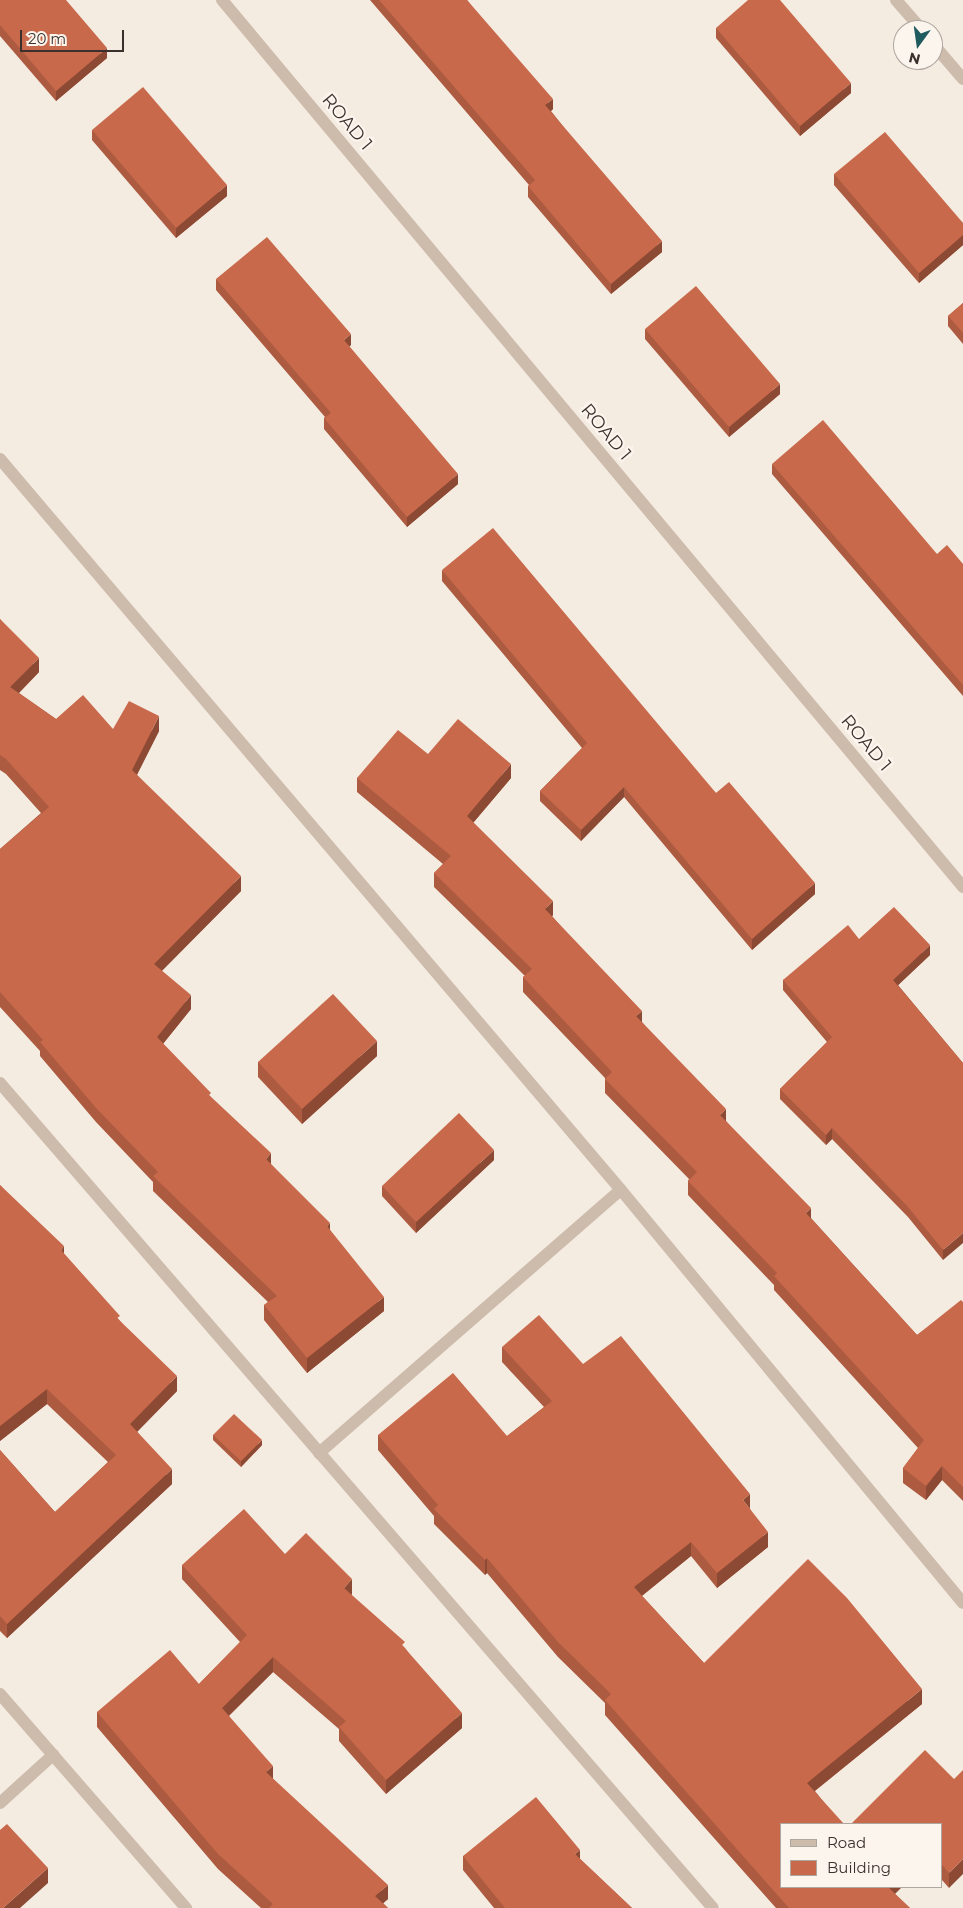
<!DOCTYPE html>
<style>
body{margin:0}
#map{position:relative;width:963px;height:1908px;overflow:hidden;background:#f4ebe1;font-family:Montserrat,sans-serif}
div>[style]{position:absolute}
.service>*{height:12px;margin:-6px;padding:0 6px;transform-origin:6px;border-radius:6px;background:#cdbbac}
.minor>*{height:12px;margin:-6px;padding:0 6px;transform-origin:6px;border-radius:6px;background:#cdbbac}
.wall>*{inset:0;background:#ac5a40}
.shaded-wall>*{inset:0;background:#8c4a34}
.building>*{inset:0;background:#c8694b}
span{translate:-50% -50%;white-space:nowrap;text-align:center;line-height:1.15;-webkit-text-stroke:4.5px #fbf5ee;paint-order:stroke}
.street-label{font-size:18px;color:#3b302b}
.legend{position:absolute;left:780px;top:1823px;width:162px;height:65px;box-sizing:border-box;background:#fbf5ee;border:1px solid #aea6a0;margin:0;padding:6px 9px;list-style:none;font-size:15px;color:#3b302b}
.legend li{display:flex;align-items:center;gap:10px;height:25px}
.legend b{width:25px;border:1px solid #aea6a0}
.north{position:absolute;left:893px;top:20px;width:50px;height:50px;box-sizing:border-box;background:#fbf5ee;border:1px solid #aea6a0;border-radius:50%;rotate:194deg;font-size:14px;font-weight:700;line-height:20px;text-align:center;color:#3b302b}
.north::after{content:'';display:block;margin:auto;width:18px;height:22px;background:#1f5a5e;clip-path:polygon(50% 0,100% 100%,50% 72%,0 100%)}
.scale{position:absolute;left:20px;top:30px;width:104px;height:22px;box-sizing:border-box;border:2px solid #3b302b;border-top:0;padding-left:6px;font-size:15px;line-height:18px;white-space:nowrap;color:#3b302b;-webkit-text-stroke:4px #fbf5ee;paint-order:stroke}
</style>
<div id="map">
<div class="service">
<i style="left:0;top:459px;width:959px;rotate:49.65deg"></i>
<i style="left:621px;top:1190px;width:536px;rotate:50.37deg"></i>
<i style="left:0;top:1083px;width:1090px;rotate:49.17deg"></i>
<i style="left:319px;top:1453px;width:400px;rotate:-41.1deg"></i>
<i style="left:0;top:1694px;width:284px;rotate:49deg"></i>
<i style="left:0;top:1803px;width:72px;rotate:-42.2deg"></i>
</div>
<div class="minor">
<i style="left:222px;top:0;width:1156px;rotate:50.12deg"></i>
<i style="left:896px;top:0;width:40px;rotate:49deg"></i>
<i style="left:933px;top:44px;width:46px;rotate:49.4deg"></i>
</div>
<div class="wall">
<i style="clip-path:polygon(0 0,107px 58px,56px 101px,0 36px)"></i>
<i style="clip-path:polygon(370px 0,467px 0,553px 109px,551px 111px,662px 252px,611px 294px,528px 197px,528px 186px,529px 185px)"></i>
<i style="clip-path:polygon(716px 28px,851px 93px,800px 136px,716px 38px)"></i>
<i style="clip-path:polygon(92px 130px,227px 196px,176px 238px,92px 140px)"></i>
<i style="clip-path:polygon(834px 174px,963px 223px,963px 245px,919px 283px,834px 185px)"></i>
<i style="clip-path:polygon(216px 279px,351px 345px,349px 346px,458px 484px,407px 527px,324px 429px,324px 418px,325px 417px,216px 290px)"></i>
<i style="clip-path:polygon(963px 303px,963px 344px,948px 326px,948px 316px)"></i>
<i style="clip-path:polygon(645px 329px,780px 394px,729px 437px,645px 339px)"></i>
<i style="clip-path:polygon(772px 464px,937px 554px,963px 564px,963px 696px,772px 474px)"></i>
<i style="clip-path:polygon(442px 570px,716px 793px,815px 894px,752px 950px,624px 797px,581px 841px,540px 801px,540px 791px,582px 748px,442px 581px)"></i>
<i style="clip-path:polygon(0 619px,39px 672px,19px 693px,56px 719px,113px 729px,159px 731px,137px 775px,241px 891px,161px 971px,191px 1009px,163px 1044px,330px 1230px,384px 1311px,307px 1373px,264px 1320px,264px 1305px,268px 1302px,153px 1191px,153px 1182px,96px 1122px,40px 1056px,40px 1051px,0 1007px,0 849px,41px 813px,6px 774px,0 770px)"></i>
<i style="clip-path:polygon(428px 754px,511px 778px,473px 823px,553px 915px,552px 916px,726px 1121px,811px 1218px,917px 1335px,963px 1302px,963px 1501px,942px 1480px,926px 1500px,903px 1483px,903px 1468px,918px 1448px,774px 1290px,774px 1285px,688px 1195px,688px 1181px,689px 1179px,605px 1093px,605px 1078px,523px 992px,523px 977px,525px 976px,434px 887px,434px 873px,443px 864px,357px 792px,357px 778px)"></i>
<i style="clip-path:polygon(859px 939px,930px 955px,898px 985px,963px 1063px,943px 1260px,908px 1217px,832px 1139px,826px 1145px,780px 1099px,780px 1089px,827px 1042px,783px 990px,783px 980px)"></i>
<i style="clip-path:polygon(377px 1056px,302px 1124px,258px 1077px,258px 1062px)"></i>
<i style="clip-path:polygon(494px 1160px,416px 1233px,382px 1196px,382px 1186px)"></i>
<i style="clip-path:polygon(0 1185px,64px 1254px,120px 1321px,177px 1391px,137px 1432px,172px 1484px,7px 1638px,0 1631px,0 1450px,55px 1512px,108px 1462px,47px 1404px,0 1441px)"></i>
<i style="clip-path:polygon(502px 1347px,583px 1364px,750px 1509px,768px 1547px,717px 1588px,691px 1556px,642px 1596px,704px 1663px,922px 1704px,815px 1791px,895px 1894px,910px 1908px,776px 1908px,605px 1715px,605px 1703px,558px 1657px,487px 1573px,485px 1575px,434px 1524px,434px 1516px,378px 1450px,378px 1435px,507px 1436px,544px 1407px,502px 1362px)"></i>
<i style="clip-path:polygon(213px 1435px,262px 1445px,241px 1467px,213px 1440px)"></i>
<i style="clip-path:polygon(285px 1554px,352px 1594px,351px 1595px,405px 1648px,462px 1728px,386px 1794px,339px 1741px,339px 1729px,273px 1672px,229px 1716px,273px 1779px,388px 1899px,383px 1903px,388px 1908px,261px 1908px,218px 1869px,97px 1727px,97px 1712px,199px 1684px,240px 1642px,182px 1579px,182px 1565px)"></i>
<i style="clip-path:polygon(954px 1779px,949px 1888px,942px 1880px,942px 1824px)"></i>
<i style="clip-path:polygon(463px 1856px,580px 1859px,632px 1908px,494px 1908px,463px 1870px)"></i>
</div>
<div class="shaded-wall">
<i style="clip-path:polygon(107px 48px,107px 58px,56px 101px,56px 91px)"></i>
<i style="clip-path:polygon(851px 83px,851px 93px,800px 136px,800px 126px)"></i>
<i style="clip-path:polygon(553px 99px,553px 109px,545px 116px,545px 105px)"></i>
<i style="clip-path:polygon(227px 185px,227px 196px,176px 238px,176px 228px)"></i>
<i style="clip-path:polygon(963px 235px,963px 245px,919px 283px,919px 273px)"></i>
<i style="clip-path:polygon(662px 241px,662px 252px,611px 294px,611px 284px)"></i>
<i style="clip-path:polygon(351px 334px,351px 345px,344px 351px,344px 340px)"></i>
<i style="clip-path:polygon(780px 384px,780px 394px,729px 437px,729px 427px)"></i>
<i style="clip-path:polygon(458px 474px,458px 484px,407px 527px,407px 517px)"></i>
<i style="clip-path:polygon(39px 658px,39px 672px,10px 702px,10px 687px)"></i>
<i style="clip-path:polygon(159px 716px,159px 731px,132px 784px,132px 770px)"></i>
<i style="clip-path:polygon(511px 764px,511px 778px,467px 830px,467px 816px)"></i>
<i style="clip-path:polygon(624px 787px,624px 797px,581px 841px,581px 830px)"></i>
<i style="clip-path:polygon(241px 876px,241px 891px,154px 979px,154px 964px)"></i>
<i style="clip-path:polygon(815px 883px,815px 894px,752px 950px,752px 939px)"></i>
<i style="clip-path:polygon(553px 901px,553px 915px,545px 923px,545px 909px)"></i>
<i style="clip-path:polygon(930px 945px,930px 955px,893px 990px,893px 980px)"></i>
<i style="clip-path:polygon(191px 995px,191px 1009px,157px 1051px,157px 1037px)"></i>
<i style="clip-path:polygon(642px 1011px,642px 1025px,636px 1016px)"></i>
<i style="clip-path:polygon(377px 1041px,377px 1056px,302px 1124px,302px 1109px)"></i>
<i style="clip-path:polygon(726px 1109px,726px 1123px,720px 1115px)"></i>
<i style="clip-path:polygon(832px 1128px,832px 1139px,826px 1145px,826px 1135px)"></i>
<i style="clip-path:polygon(494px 1150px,494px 1160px,416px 1233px,416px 1222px)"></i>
<i style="clip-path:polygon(271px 1153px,271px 1168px,266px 1159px)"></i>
<i style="clip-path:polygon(811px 1208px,811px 1223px,806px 1213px)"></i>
<i style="clip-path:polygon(330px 1223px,330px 1237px,327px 1226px)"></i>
<i style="clip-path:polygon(963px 1233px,963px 1243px,943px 1260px,943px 1250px)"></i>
<i style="clip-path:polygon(64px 1246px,64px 1261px,61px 1250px)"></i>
<i style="clip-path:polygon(384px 1297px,384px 1311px,307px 1373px,307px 1358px)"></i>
<i style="clip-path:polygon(177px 1376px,177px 1391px,130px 1439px,130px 1424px)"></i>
<i style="clip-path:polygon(47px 1389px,47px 1404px,0 1441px,0 1426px)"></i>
<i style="clip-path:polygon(262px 1440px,262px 1445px,241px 1467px,241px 1461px)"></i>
<i style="clip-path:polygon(942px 1466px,942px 1480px,926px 1500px,926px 1486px)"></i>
<i style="clip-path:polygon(172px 1469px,172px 1484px,7px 1638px,7px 1624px)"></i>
<i style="clip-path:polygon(750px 1494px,750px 1509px,743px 1500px)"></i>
<i style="clip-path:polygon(768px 1532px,768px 1547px,717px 1588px,717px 1573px)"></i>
<i style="clip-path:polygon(691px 1542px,691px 1556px,634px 1602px,634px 1587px)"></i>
<i style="clip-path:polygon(487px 1558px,487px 1573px,485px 1575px,485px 1560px)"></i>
<i style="clip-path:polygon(352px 1579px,352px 1594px,344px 1603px,344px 1588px)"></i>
<i style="clip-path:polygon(273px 1657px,273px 1672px,222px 1722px,222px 1708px)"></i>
<i style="clip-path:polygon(922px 1689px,922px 1704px,807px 1797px,807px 1783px)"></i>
<i style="clip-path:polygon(462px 1713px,462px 1728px,386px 1794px,386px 1780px)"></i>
<i style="clip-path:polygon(273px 1766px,273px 1781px,266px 1772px)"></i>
<i style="clip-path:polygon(580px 1850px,580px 1865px,575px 1854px)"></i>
<i style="clip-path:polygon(963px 1859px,963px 1874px,949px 1888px,949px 1873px)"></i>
<i style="clip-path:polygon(48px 1868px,48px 1883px,20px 1908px,3px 1908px)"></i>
<i style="clip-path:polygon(388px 1885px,388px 1899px,378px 1908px,375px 1896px)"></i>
<i style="clip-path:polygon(888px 1887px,902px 1887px,887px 1902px)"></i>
</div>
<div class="building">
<i style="clip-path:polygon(0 0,66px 0,107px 48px,56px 91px,0 25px)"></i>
<i style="clip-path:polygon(379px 0,467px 0,553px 99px,545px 105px,662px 241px,611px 284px,528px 186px,535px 180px)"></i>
<i style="clip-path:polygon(748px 0,780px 0,851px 83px,800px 126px,716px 28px)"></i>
<i style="clip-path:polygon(143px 87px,227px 185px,176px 228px,92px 130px)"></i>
<i style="clip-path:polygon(885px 132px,963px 223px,963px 235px,919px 273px,834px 174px)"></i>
<i style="clip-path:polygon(267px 237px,351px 334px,344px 340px,458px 474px,407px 517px,324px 418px,331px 413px,216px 279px)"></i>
<i style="clip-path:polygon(696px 286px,780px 384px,729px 427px,645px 329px)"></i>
<i style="clip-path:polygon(963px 303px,963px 333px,948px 316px)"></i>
<i style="clip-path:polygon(823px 420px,937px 554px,947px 545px,963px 564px,963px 685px,772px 464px)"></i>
<i style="clip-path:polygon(493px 528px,716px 793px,729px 782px,815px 883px,752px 939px,624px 787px,581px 830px,540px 791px,587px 743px,442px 570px)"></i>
<i style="clip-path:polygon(0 619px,39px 658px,10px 687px,56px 719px,83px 695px,113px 729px,129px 701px,159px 716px,132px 770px,241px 876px,154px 964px,191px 995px,157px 1037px,211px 1093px,209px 1095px,271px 1153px,266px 1159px,330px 1223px,327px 1226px,384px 1297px,307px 1358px,264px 1305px,277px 1296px,153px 1176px,158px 1172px,96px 1108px,40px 1042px,43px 1040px,0 992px,0 849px,49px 807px,6px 759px,0 755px)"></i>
<i style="clip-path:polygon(458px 719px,511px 764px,467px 816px,553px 901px,545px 909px,642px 1011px,636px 1016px,726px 1109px,720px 1115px,811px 1208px,806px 1213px,917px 1335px,961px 1300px,963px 1302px,963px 1487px,942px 1466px,926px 1486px,903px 1468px,924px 1440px,774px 1276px,777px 1273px,688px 1181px,697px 1172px,605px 1079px,612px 1072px,523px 977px,532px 969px,434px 873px,451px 856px,357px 778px,398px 730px,428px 754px)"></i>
<i style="clip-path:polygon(894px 907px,930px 945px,893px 980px,963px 1063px,963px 1233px,943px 1250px,908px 1207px,832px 1128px,826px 1135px,780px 1089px,832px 1037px,783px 980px,848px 925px,859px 939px)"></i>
<i style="clip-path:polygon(333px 994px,377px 1041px,302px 1109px,258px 1062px)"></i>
<i style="clip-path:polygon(459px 1113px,494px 1150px,416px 1222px,382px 1186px)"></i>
<i style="clip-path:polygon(0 1185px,64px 1246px,61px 1250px,120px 1316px,117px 1318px,177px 1376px,130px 1424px,172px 1469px,7px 1624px,0 1616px,0 1450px,55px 1512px,116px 1455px,47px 1389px,0 1426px)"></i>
<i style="clip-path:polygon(539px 1315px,583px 1364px,621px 1336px,750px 1494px,743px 1500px,768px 1532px,717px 1573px,691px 1542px,634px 1587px,704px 1663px,808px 1559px,847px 1598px,922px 1689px,807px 1783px,844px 1824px,782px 1824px,782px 1887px,888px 1887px,910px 1908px,789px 1908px,605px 1700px,611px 1694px,558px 1642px,487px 1558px,485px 1560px,434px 1509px,438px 1505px,378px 1435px,453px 1373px,507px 1436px,552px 1401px,502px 1347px)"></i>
<i style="clip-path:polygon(234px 1414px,262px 1440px,241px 1461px,213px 1435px)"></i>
<i style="clip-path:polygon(244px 1509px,285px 1554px,306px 1533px,352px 1579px,344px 1588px,405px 1642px,402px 1645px,462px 1713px,386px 1780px,339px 1727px,346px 1721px,273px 1657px,222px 1708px,273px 1766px,266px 1772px,388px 1885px,375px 1896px,388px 1908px,269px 1908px,273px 1904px,218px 1854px,97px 1712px,170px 1650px,199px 1684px,247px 1635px,182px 1565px)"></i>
<i style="clip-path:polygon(925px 1750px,954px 1779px,963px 1770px,963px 1859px,949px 1873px,942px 1865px,942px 1824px,851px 1824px)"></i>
<i style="clip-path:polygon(536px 1797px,580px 1850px,575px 1854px,632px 1908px,505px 1908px,463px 1856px)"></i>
<i style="clip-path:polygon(7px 1824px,48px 1868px,3px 1908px,0 1908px,0 1830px)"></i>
</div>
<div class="street-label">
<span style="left:347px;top:122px;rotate:50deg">ROAD 1</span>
<span style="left:606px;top:432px;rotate:50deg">ROAD 1</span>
<span style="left:866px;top:743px;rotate:50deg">ROAD 1</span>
</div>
<ul class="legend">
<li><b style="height:6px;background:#cdbbac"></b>Road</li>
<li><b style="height:14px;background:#c8694b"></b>Building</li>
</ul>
<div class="north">N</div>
<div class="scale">20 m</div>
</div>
